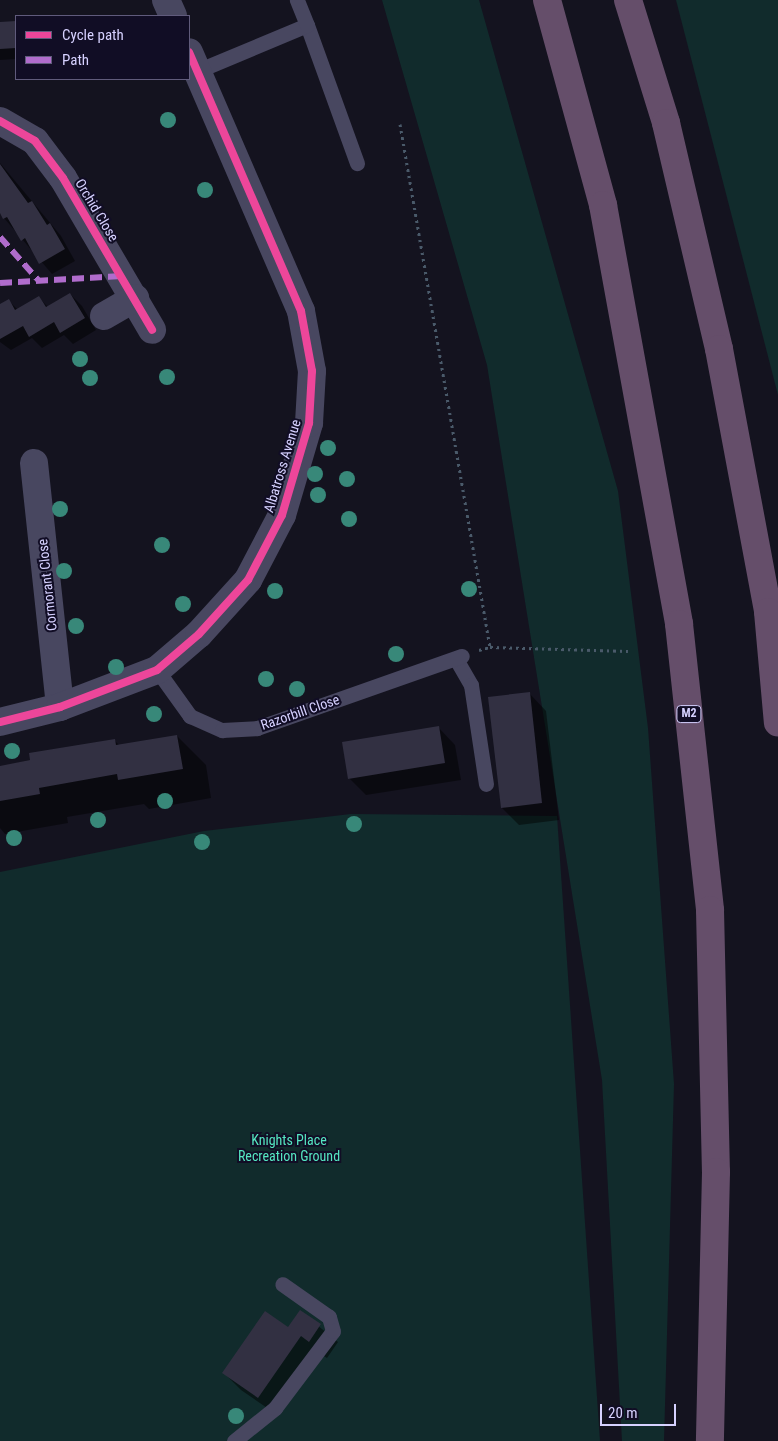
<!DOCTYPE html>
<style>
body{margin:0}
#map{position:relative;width:778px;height:1441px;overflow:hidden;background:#14131f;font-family:"Roboto Condensed",sans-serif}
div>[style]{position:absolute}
.green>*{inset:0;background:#112b2c}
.shadow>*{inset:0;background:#0007}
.building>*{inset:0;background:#323042}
.path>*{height:3px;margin-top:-1.5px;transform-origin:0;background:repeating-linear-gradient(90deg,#4a5a6a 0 2.5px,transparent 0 6.5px)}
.service>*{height:15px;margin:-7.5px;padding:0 7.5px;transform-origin:7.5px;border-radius:7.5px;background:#484760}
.minor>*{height:28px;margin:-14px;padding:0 14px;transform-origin:14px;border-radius:14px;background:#484760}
.motorway>*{height:28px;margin:-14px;padding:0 14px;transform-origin:14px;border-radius:14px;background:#654e6a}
.quiet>*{height:6px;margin-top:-3px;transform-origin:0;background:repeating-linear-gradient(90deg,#b06ccc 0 12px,transparent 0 18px)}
.cycleway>*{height:8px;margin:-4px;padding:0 4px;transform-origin:4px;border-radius:4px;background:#ed469a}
.trees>*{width:16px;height:16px;margin:-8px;border-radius:50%;background:#388879}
span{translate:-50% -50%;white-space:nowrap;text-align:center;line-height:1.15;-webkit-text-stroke:4px #110d25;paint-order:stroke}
.shield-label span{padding:1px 4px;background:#110d25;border:1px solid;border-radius:4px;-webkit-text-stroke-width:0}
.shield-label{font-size:12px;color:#d6d1ff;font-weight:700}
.street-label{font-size:14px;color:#d6d1ff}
.park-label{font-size:14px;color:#55e7c2}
.legend{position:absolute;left:15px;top:15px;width:175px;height:65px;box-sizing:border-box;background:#110d25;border:1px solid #605b7c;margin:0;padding:6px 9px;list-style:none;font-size:15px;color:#d6d1ff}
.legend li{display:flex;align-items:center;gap:10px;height:25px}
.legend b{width:25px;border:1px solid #605b7c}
.scale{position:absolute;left:600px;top:1404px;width:76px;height:22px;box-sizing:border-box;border:2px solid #d6d1ff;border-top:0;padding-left:6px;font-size:15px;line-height:18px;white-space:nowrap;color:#d6d1ff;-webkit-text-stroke:4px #110d25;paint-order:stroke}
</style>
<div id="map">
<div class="green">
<i style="clip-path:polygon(382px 0,479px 0,618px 491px,648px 728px,674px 1084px,664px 1441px,622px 1441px,602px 1080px,487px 365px)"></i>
<i style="clip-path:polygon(676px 0,778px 0,778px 395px)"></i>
<i style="clip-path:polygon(351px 814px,557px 816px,600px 1441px,0 1441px,0 872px,204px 831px)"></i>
</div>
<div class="shadow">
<i style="clip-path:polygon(16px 22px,16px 59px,0 60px,0 23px)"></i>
<i style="clip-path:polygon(0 163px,61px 236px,75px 261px,52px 274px,4px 218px,0 212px)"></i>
<i style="clip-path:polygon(70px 294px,82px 306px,96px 330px,73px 344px,64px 335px,42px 348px,32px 338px,11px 350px,0 342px,0 306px,9px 301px,18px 310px,39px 298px,48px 307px)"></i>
<i style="clip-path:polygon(529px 693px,546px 711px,559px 820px,519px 825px,502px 808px)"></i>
<i style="clip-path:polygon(438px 727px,455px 745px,461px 780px,366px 795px,349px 778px)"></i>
<i style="clip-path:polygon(177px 736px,206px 765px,211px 798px,149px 809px,144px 804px,67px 817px,68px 823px,5px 834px,0 828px,0 767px,114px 740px,120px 746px)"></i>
<i style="clip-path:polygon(301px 1312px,338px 1342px,327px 1358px,319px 1353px,276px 1414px,241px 1390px,224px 1373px,288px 1329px)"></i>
</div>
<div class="building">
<i style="clip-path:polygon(16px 21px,16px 48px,0 49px,0 22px)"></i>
<i style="clip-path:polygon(0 164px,28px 203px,32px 201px,47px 225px,50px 223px,65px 249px,39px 264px,25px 238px,21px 241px,7px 217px,3px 219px,0 213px)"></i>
<i style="clip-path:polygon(70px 293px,85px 318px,60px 333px,54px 322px,29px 337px,23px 326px,0 339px,0 304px,9px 299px,15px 310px,39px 296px,46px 307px)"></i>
<i style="clip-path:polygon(530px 692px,542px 803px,501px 808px,488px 697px)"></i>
<i style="clip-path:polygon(439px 726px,445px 763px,348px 779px,342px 742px)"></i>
<i style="clip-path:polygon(177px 735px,183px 769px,118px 780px,117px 774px,39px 788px,40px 794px,0 801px,0 766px,30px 760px,29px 753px,115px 739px,116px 745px)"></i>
<i style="clip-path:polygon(300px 1310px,321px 1324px,309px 1342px,301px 1336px,258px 1398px,222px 1373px,265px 1311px,288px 1327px)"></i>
</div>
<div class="path">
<i style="left:400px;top:124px;width:531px;rotate:80.24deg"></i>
<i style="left:479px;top:650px;width:11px;rotate:-15deg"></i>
<i style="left:490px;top:647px;width:138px;rotate:1.7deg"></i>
</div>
<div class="service">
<i style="left:307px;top:25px;width:147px;rotate:70.1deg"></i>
<i style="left:197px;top:71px;width:119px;rotate:-22.7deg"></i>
<i style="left:307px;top:25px;width:27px;rotate:-112deg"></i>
<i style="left:456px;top:659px;width:30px;rotate:60deg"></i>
<i style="left:471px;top:685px;width:100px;rotate:81.4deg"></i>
<i style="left:157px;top:670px;width:57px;rotate:54.3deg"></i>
<i style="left:190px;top:716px;width:35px;rotate:24deg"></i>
<i style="left:222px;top:730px;width:35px;rotate:-3deg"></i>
<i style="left:257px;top:728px;width:217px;rotate:-19.4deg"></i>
<i style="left:234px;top:1441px;width:53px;rotate:-38.8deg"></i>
<i style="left:275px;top:1408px;width:96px;rotate:-53deg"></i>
<i style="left:333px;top:1331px;width:15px;rotate:-106deg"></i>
<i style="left:329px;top:1317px;width:57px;rotate:-144.9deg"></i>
</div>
<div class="minor">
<i style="left:166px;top:0;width:17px;rotate:66deg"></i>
<i style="left:0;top:121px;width:40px;rotate:29.7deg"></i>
<i style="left:35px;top:141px;width:46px;rotate:52.9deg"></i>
<i style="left:63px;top:178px;width:176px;rotate:59.6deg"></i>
<i style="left:104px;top:316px;width:36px;rotate:-30deg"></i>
<i style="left:34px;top:463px;width:245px;rotate:83.9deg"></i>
<i style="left:0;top:722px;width:62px;rotate:-14deg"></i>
<i style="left:60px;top:707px;width:104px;rotate:-20.9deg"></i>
<i style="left:157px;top:670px;width:55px;rotate:-40.6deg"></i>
<i style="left:199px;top:634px;width:73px;rotate:-47.8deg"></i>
<i style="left:248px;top:580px;width:73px;rotate:-62.4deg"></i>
<i style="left:282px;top:515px;width:96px;rotate:-73.6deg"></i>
<i style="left:309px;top:423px;width:52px;rotate:-86.7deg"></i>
<i style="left:312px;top:371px;width:61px;rotate:-100.4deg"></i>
<i style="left:301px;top:311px;width:282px;rotate:-113.4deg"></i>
</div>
<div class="motorway">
<i style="left:547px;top:0;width:213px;rotate:74.7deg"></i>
<i style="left:603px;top:205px;width:426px;rotate:79.7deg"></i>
<i style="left:679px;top:624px;width:288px;rotate:83.8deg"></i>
<i style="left:710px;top:910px;width:262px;rotate:88.7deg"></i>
<i style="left:716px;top:1172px;width:269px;rotate:91.3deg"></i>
<i style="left:628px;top:0;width:129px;rotate:72.8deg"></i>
<i style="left:666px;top:123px;width:232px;rotate:76.8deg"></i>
<i style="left:719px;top:349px;width:268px;rotate:79.4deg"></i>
<i style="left:768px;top:612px;width:111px;rotate:84.9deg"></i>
</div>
<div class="quiet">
<i style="left:0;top:237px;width:59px;rotate:48.4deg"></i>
<i style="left:0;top:283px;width:122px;rotate:-3.3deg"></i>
</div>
<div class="cycleway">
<i style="left:0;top:121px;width:40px;rotate:29.7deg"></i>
<i style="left:35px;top:141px;width:46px;rotate:52.9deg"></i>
<i style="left:63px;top:178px;width:176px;rotate:59.6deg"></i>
<i style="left:0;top:722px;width:62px;rotate:-14deg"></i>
<i style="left:60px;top:707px;width:104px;rotate:-20.9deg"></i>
<i style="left:157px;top:670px;width:55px;rotate:-40.6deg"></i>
<i style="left:199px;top:634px;width:73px;rotate:-47.8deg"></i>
<i style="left:248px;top:580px;width:73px;rotate:-62.4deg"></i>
<i style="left:282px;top:515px;width:96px;rotate:-73.6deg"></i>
<i style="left:309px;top:423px;width:52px;rotate:-86.7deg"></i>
<i style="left:312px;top:371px;width:61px;rotate:-100.4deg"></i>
<i style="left:301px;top:311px;width:282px;rotate:-113.4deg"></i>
</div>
<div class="trees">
<i style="left:168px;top:120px"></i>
<i style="left:205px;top:190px"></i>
<i style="left:80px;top:359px"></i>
<i style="left:167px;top:377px"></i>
<i style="left:90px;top:378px"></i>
<i style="left:328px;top:448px"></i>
<i style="left:315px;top:474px"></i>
<i style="left:347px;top:479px"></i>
<i style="left:318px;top:495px"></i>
<i style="left:60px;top:509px"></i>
<i style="left:349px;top:519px"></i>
<i style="left:162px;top:545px"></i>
<i style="left:64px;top:571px"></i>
<i style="left:469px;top:589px"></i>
<i style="left:275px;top:591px"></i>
<i style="left:183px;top:604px"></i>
<i style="left:76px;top:626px"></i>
<i style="left:396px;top:654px"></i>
<i style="left:116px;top:667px"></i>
<i style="left:266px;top:679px"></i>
<i style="left:297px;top:689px"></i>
<i style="left:154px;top:714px"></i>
<i style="left:12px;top:751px"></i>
<i style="left:165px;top:801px"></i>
<i style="left:98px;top:820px"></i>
<i style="left:354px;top:824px"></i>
<i style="left:14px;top:838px"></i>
<i style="left:202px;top:842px"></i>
<i style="left:236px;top:1416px"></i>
</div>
<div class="shield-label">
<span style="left:689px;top:714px">M2</span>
</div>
<div class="street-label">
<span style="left:97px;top:210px;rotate:59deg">Orchid Close</span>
<span style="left:282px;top:466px;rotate:-73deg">Albatross Avenue</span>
<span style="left:47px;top:585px;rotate:-96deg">Cormorant Close</span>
<span style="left:300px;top:712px;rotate:-19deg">Razorbill Close</span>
</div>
<div class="park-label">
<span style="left:289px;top:1148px">Knights Place<br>Recreation Ground</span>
</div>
<ul class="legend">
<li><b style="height:6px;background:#ed469a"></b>Cycle path</li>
<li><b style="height:6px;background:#b06ccc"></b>Path</li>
</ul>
<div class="scale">20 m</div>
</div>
